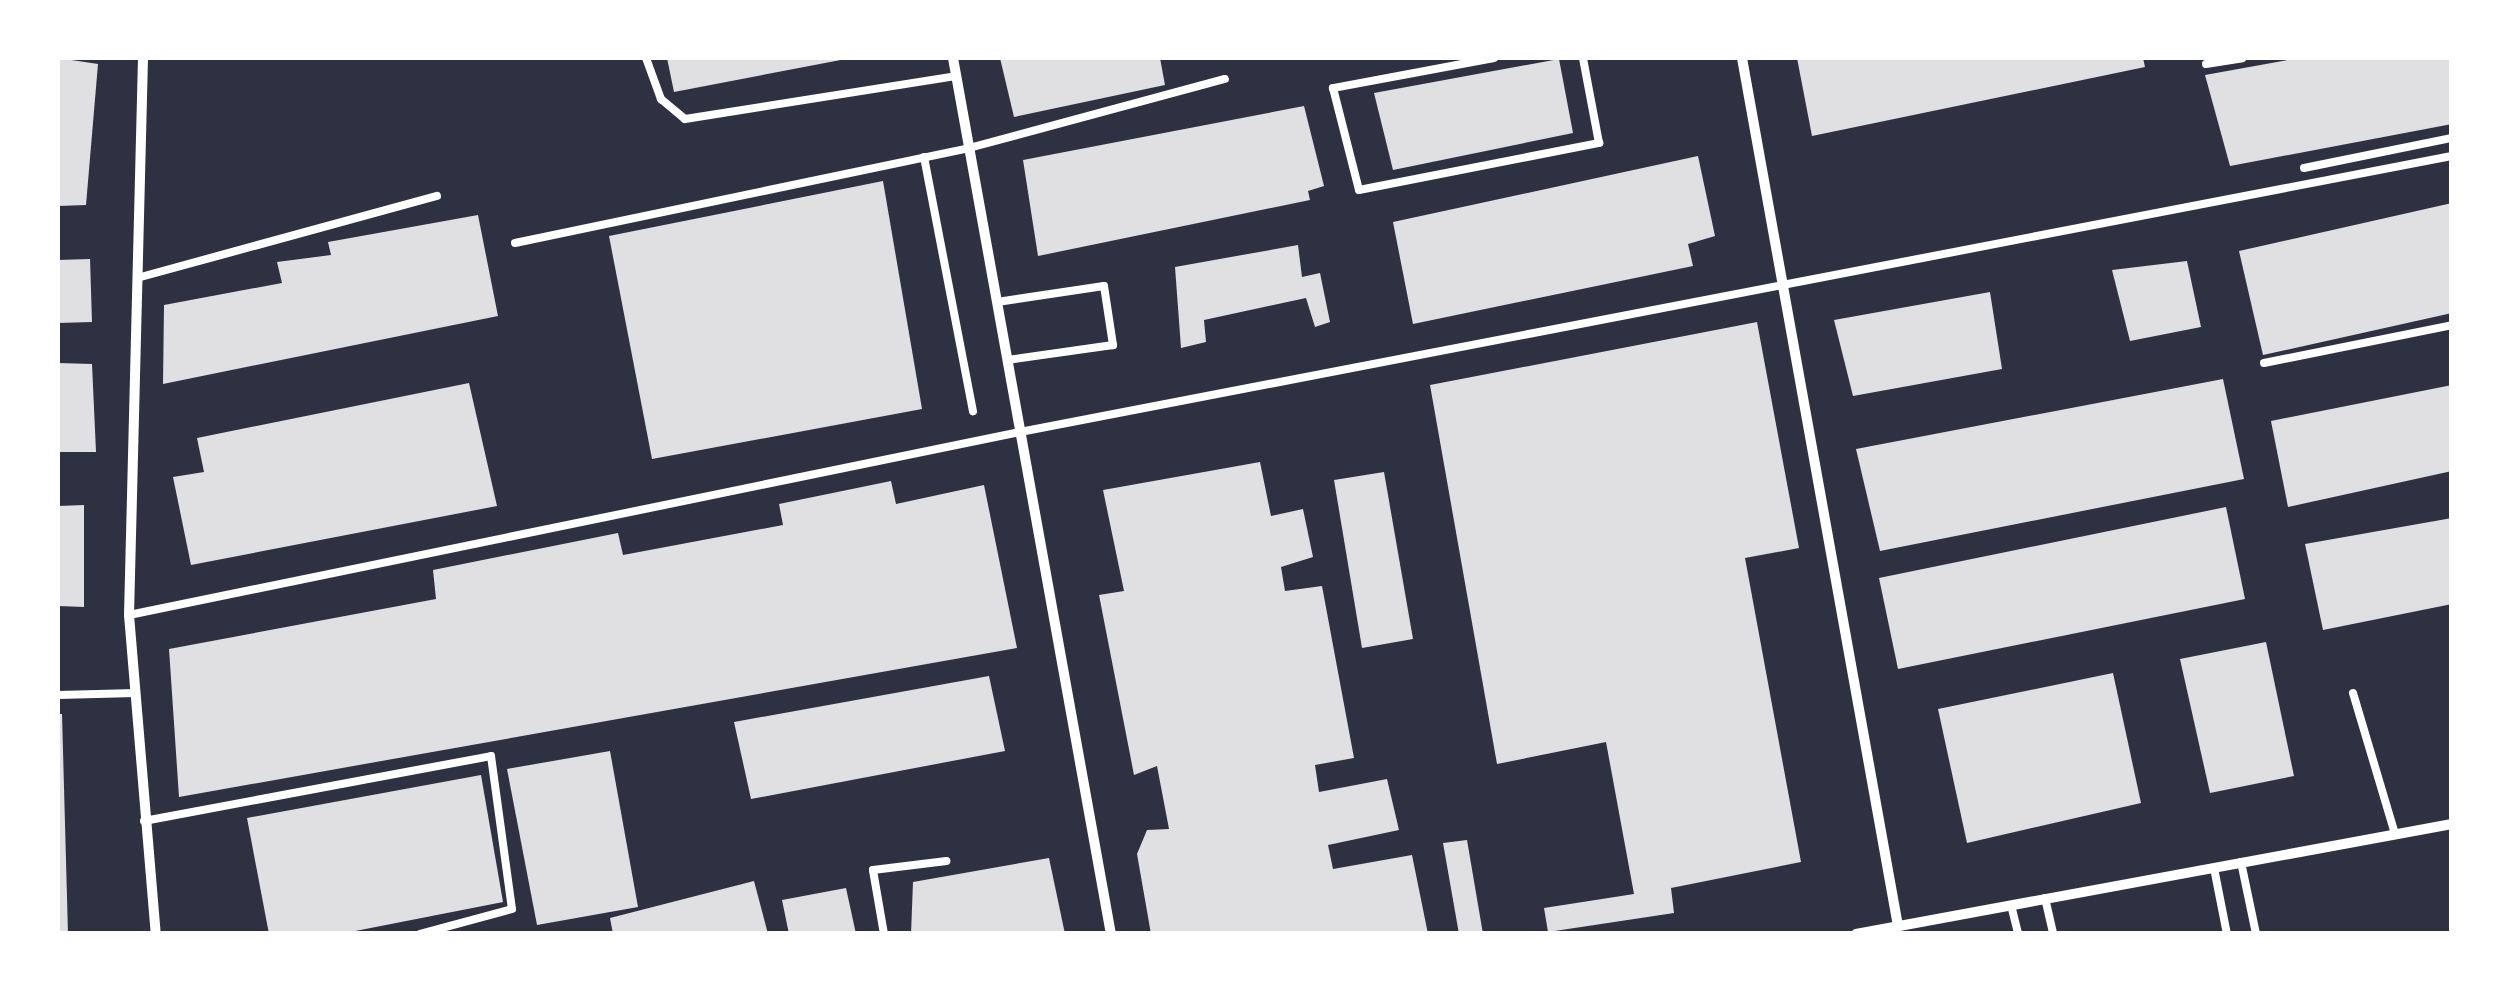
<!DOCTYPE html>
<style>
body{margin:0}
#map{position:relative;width:2509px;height:991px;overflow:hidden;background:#2d3142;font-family:Bitter,serif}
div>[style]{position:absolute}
.building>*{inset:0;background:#e0e0e3}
.service>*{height:8px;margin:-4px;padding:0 4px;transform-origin:4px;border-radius:4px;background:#fff}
.minor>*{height:10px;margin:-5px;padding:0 5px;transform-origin:5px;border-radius:5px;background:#fff}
span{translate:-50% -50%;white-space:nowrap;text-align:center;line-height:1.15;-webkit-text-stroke:9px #fff;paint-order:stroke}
.frame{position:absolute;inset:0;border:60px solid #fff;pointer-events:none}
</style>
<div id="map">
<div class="building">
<i style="clip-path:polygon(58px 58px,98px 64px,86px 205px,58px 206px)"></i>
<i style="clip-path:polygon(667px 58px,846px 58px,846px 59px,674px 92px)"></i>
<i style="clip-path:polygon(1000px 58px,1160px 58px,1165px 85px,1014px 117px)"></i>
<i style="clip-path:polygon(1797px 58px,2143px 58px,2145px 67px,1812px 136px)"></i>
<i style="clip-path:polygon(2299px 58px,2452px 58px,2452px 124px,2230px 166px,2205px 75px)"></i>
<i style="clip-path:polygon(1559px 59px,1573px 133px,1393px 170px,1374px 93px)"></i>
<i style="clip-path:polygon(1304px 106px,1324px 186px,1308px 191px,1310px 200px,1038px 256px,1023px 160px)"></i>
<i style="clip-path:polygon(1698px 156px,1715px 236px,1688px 244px,1693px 266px,1413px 324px,1393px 222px)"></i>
<i style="clip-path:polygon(883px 181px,922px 409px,652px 459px,609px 236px)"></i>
<i style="clip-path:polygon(2452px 203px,2452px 313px,2263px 355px,2239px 251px)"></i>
<i style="clip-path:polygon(478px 215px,498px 316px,163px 384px,164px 305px,282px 283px,277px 262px,331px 255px,328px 242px)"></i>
<i style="clip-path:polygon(1298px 245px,1302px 277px,1320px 273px,1330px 322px,1315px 327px,1306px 298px,1204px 320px,1206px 342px,1181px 348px,1175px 267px)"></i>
<i style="clip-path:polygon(90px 259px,92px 322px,58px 323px,58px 260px)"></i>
<i style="clip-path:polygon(2187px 261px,2201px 327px,2130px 341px,2112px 270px)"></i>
<i style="clip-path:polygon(1990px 292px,2002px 369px,1853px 396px,1834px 320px)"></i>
<i style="clip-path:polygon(1757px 322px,1799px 548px,1745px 558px,1801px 862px,1671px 888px,1674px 913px,1548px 932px,1544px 908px,1634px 894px,1606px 742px,1497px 764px,1430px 385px)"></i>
<i style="clip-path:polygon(58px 363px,92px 364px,96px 452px,58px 452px)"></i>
<i style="clip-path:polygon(2223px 379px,2244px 479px,1880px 551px,1856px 449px)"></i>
<i style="clip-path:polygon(469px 383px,497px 506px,191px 565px,173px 477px,204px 472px,197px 438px)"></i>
<i style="clip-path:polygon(2452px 385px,2452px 471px,2288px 507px,2271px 421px)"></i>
<i style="clip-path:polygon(1260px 462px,1271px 516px,1303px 509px,1313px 557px,1281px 567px,1285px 591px,1322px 586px,1354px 758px,1315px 765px,1319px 792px,1387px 779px,1399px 830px,1328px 845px,1333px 869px,1412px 855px,1428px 934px,1151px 934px,1137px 854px,1147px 830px,1169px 829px,1157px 766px,1134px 775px,1099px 595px,1124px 591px,1103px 490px)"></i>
<i style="clip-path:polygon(1384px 472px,1413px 639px,1362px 648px,1334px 480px)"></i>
<i style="clip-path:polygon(891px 481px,896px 504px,984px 485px,1017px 648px,179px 797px,169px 649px,436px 599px,433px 570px,618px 533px,623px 555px,783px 525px,779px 504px)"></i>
<i style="clip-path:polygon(84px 505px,84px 607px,58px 606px,58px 506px)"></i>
<i style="clip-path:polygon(2226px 507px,2245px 599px,1898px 669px,1879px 578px)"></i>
<i style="clip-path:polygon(2452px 518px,2452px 604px,2323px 630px,2305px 544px)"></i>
<i style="clip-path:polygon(2266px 642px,2294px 776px,2210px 793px,2180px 659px)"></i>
<i style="clip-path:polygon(2113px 673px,2141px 803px,1967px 843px,1938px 709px)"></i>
<i style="clip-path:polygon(989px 676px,1005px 751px,751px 799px,734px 722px)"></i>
<i style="clip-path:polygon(58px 714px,62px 714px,68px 934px,58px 934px)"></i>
<i style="clip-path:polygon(610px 751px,638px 907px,537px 925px,507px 769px)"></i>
<i style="clip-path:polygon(481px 775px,503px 902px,340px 934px,269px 934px,247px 818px)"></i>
<i style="clip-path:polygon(1467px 840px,1483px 934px,1459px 934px,1443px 843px)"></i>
<i style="clip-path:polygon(1049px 858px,1065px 934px,911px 934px,913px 882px)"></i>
<i style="clip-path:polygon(754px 881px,768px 934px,613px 934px,610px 918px)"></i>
<i style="clip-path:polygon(846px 888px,856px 934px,789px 934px,782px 900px)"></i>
</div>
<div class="service">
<i style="left:646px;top:58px;width:44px;rotate:69.9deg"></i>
<i style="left:661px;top:99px;width:31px;rotate:40deg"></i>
<i style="left:685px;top:119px;width:274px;rotate:-9deg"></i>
<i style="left:1494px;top:58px;width:164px;rotate:169.4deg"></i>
<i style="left:1333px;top:88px;width:105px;rotate:75.7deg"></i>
<i style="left:1359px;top:190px;width:245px;rotate:-11.1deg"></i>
<i style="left:1599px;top:143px;width:86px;rotate:-100.7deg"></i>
<i style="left:2206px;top:64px;width:37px;rotate:-9deg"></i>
<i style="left:924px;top:157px;width:259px;rotate:79.1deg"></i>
<i style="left:2304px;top:168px;width:151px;rotate:-11.5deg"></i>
<i style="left:515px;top:243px;width:464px;rotate:-11.8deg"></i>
<i style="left:969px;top:148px;width:265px;rotate:-15.1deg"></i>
<i style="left:137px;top:278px;width:311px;rotate:-15.3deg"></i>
<i style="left:997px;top:302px;width:108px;rotate:-8.5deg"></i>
<i style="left:1104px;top:286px;width:60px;rotate:81.3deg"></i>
<i style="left:1113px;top:345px;width:107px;rotate:171.9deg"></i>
<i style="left:2264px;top:363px;width:192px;rotate:-11.4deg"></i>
<i style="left:129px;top:615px;width:910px;rotate:-11.61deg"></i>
<i style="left:1020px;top:432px;width:1458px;rotate:-10.91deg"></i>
<i style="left:2353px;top:693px;width:147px;rotate:73.4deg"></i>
<i style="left:58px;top:695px;width:77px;rotate:-1.5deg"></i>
<i style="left:144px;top:821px;width:353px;rotate:-10.6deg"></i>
<i style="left:491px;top:756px;width:154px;rotate:82.2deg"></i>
<i style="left:512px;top:909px;width:95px;rotate:164.8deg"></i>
<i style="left:2241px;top:862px;width:74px;rotate:78.2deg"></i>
<i style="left:2214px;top:868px;width:67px;rotate:78.9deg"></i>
<i style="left:2045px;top:898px;width:37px;rotate:77deg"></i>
<i style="left:2011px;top:905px;width:30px;rotate:76deg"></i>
<i style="left:884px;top:934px;width:65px;rotate:-99.8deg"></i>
<i style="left:873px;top:870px;width:74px;rotate:-7deg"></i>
</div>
<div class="minor">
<i style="left:143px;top:58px;width:557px;rotate:91.44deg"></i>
<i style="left:129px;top:615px;width:320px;rotate:85.2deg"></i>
<i style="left:953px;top:58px;width:890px;rotate:79.78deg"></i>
<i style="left:1742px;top:58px;width:882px;rotate:79.81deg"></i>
<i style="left:1856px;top:934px;width:606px;rotate:-10.46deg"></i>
</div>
<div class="frame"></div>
</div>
